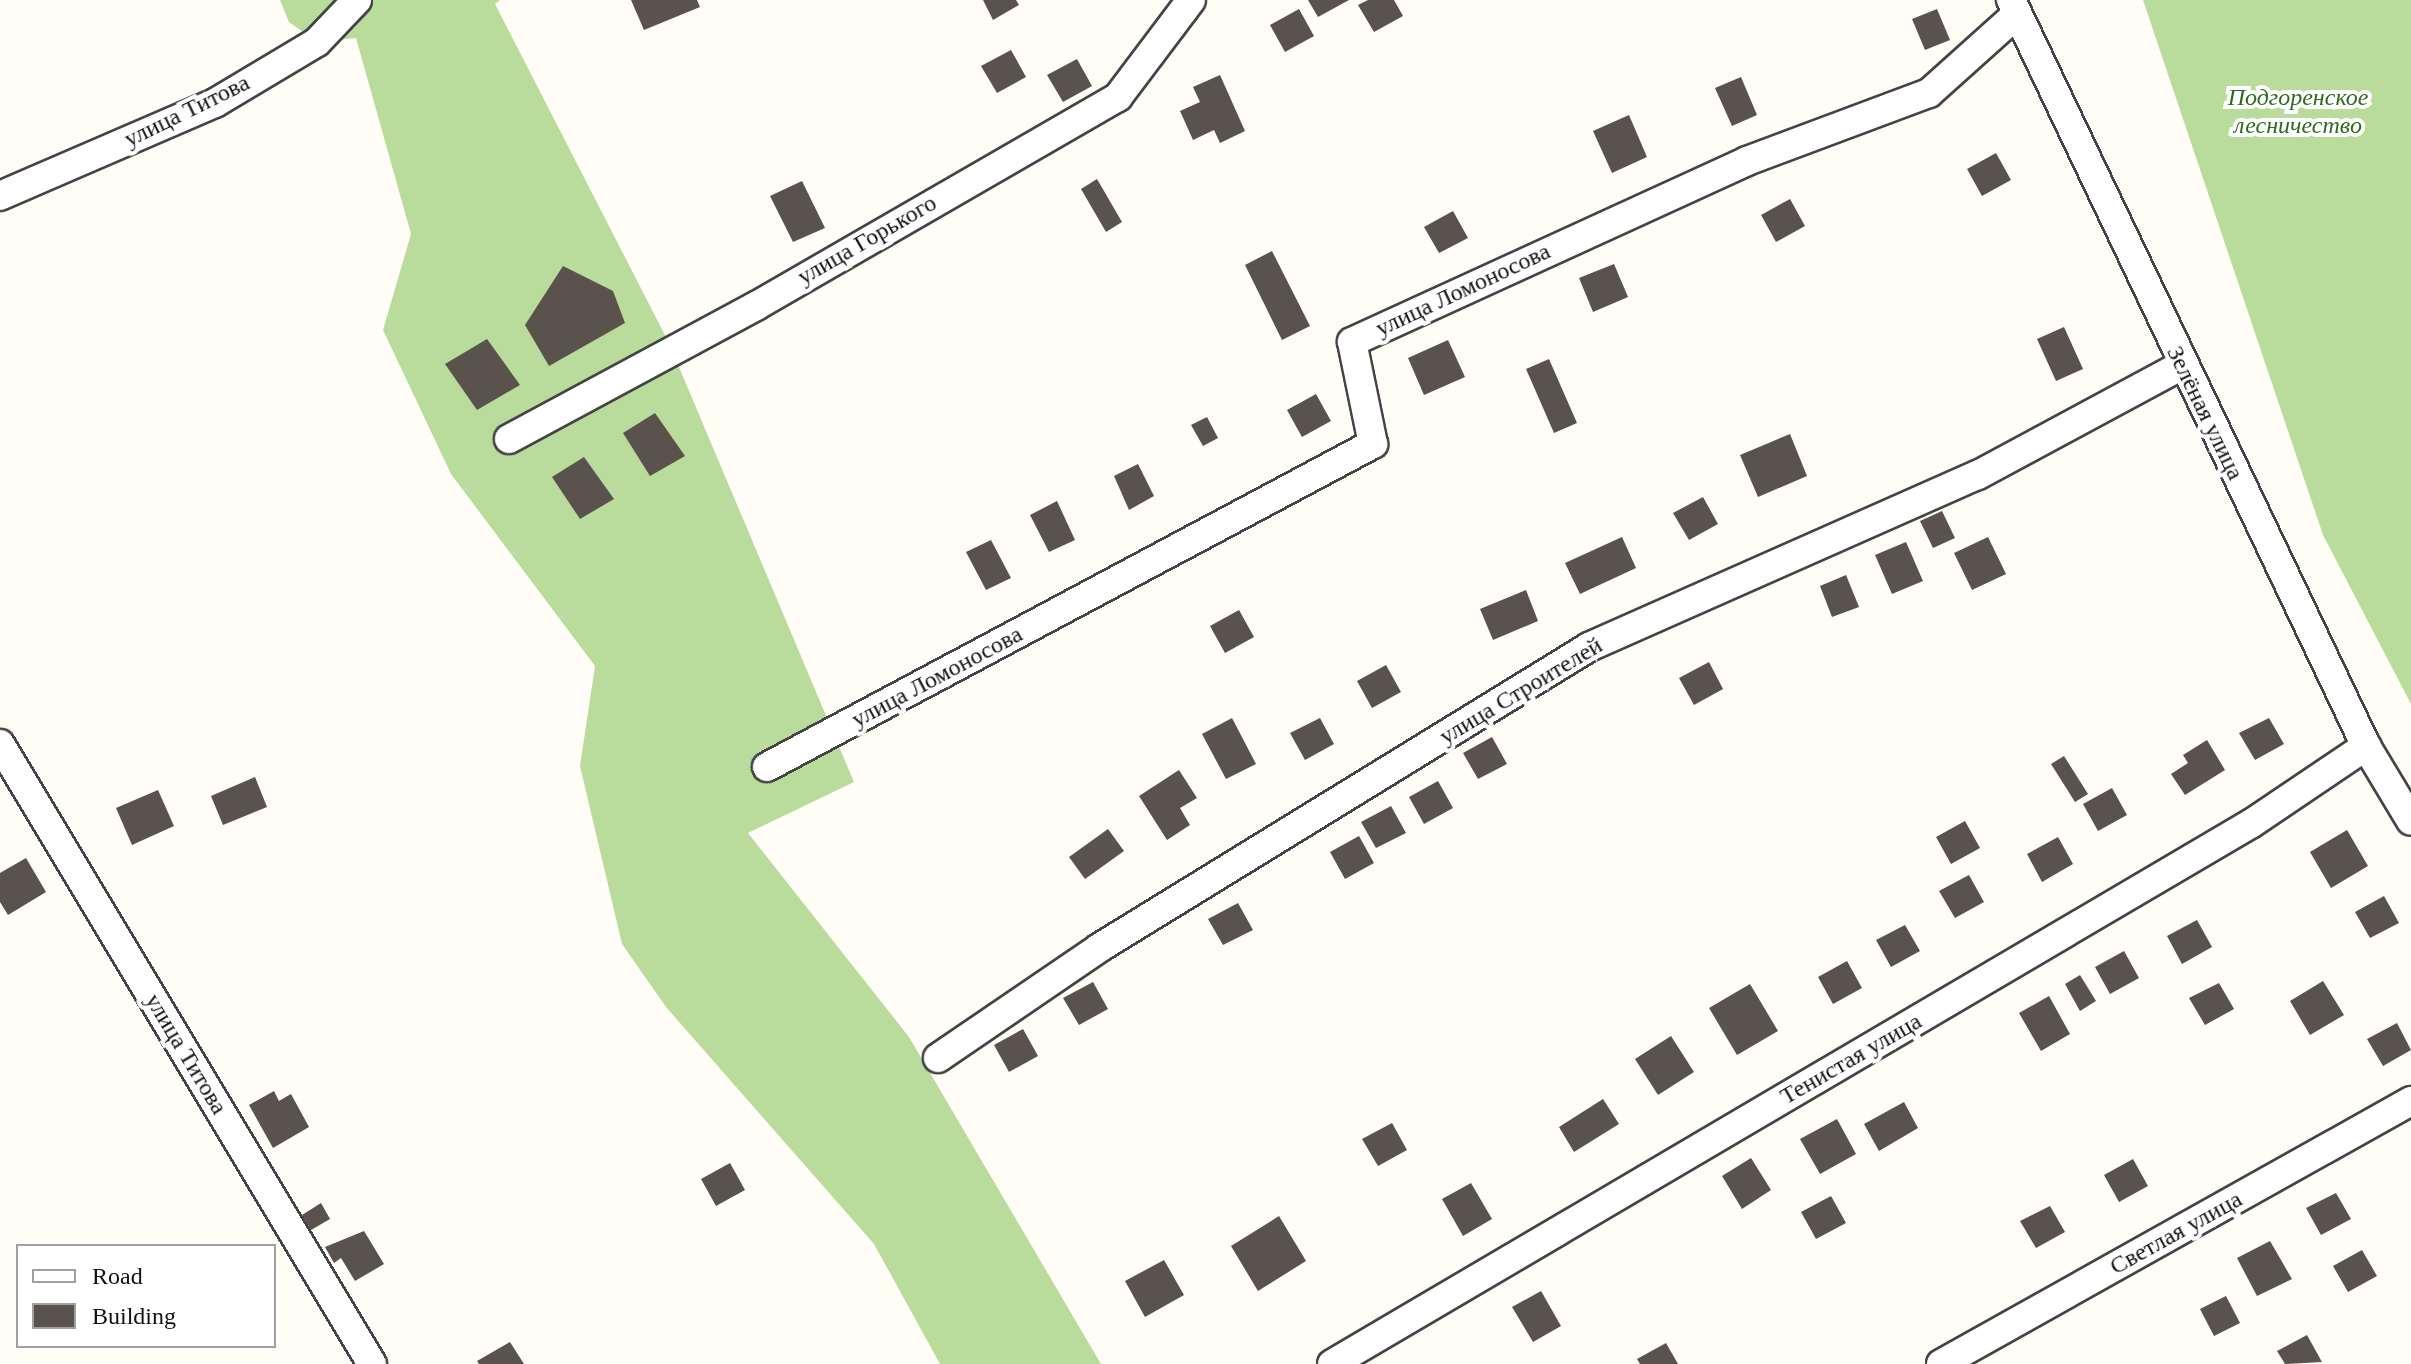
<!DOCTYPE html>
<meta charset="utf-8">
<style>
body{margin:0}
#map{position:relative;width:2411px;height:1364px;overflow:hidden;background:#fffdf5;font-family:"Times New Roman",serif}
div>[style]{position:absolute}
.forest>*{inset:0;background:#b9dc9c}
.building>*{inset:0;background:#5a524d}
.roads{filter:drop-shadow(2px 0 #444) drop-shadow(-2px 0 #444) drop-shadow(0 2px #444) drop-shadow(0 -2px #444)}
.minor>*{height:28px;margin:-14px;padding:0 14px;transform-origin:14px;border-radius:14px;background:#fff}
span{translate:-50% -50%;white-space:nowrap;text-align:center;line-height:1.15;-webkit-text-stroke:8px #fff;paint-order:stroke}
.park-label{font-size:24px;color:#2f6b1f;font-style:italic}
.street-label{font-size:24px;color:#111}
.legend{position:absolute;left:16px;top:1244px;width:260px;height:104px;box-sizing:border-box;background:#fff;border:2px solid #a0a0a0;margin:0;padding:10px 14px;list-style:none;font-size:24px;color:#111}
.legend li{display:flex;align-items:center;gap:16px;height:40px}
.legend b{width:40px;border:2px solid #a0a0a0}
</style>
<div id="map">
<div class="forest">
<i style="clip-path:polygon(280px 0,500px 0,495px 4px,668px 341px,854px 782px,748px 833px,909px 1037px,1101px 1364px,940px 1364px,874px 1244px,666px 1007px,622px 944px,580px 766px,595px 666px,451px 474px,383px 330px,411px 234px,356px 38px,317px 42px,289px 22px)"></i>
<i style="clip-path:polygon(2143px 0,2411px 0,2411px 704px,2323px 535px)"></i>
</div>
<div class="building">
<i style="clip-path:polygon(631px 0,697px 0,700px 7px,644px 30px)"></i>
<i style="clip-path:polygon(983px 0,1016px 0,1019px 5px,993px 20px)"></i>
<i style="clip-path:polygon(1308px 0,1349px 0,1318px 17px)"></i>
<i style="clip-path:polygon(1368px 0,1394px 0,1403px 16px,1374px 32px,1358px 5px)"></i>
<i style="clip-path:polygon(1299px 9px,1314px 36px,1285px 52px,1270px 25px)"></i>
<i style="clip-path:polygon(1937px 9px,1950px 40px,1925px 50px,1912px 19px)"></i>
<i style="clip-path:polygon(1011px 50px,1026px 77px,997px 93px,981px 66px)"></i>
<i style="clip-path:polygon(1077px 59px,1092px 86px,1063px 102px,1047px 75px)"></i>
<i style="clip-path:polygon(1220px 75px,1245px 131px,1220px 143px,1214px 130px,1193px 140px,1180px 111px,1200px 102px,1193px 87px)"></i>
<i style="clip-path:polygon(1741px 77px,1757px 115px,1732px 126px,1715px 88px)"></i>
<i style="clip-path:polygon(1629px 115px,1647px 157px,1612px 173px,1593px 131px)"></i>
<i style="clip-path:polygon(1996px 153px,2011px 180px,1982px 196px,1967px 169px)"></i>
<i style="clip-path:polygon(1097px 179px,1122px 222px,1106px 232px,1081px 189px)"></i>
<i style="clip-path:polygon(802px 181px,825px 228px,793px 242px,770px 196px)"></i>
<i style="clip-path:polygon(1790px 199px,1805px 226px,1776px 242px,1761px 215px)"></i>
<i style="clip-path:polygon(1453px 211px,1468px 238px,1439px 253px,1424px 227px)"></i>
<i style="clip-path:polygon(1272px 251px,1310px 326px,1282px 340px,1245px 265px)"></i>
<i style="clip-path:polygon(1614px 264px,1628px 297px,1593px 312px,1579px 278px)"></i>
<i style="clip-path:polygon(563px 266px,613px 291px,625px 323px,549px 366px,525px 325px)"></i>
<i style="clip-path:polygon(2064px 327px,2083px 369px,2056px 381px,2037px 339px)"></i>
<i style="clip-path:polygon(487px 339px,520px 385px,477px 410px,445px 364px)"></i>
<i style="clip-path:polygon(1448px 340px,1465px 377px,1424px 395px,1408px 358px)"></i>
<i style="clip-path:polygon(1549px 359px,1577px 423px,1554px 433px,1526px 369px)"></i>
<i style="clip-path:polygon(1316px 394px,1331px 421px,1302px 437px,1287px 410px)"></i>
<i style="clip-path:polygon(655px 413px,685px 456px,650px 476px,623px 433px)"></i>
<i style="clip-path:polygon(1207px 417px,1218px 438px,1203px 446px,1191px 425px)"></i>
<i style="clip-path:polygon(1790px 434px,1807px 476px,1758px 497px,1740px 455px)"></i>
<i style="clip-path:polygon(584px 457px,614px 499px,580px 519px,552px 477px)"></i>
<i style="clip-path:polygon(1138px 464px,1154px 496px,1129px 510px,1114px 476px)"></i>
<i style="clip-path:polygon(1703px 497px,1718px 524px,1689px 540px,1673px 513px)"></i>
<i style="clip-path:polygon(1057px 501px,1075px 540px,1049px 552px,1030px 515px)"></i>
<i style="clip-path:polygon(1942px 511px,1955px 538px,1933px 548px,1920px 521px)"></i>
<i style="clip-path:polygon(1622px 537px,1636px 568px,1580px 594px,1565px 563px)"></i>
<i style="clip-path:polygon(1988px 537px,2006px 574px,1972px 590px,1954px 553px)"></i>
<i style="clip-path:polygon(991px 540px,1011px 578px,986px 590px,966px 552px)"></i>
<i style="clip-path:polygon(1906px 542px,1923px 581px,1892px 594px,1875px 555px)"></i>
<i style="clip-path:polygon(1846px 575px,1859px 607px,1832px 617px,1820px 586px)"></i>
<i style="clip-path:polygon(1526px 590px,1538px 621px,1493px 640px,1480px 609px)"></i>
<i style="clip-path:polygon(1239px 610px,1254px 637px,1225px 653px,1210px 626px)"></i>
<i style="clip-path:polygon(1709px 662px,1723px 689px,1694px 705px,1679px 678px)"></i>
<i style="clip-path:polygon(1386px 665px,1401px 692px,1372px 708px,1357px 681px)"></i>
<i style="clip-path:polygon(1232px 718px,1256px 764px,1226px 779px,1202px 734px)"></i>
<i style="clip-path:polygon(1320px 718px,1334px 744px,1305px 760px,1290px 733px)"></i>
<i style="clip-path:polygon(2269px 718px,2284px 744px,2255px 760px,2239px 733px)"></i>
<i style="clip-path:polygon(1492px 737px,1507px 764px,1478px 779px,1463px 753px)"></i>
<i style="clip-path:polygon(2207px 740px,2225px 770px,2185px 795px,2171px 774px,2188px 763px,2183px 755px)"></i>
<i style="clip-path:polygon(2064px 756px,2088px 794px,2075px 802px,2051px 764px)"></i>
<i style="clip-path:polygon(1179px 770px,1197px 798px,1180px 808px,1190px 825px,1167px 840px,1139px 796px)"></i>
<i style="clip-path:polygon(255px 777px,267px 807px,223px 825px,211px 796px)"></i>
<i style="clip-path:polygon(1438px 781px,1453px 808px,1424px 824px,1409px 797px)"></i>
<i style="clip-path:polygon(2112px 788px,2127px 815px,2098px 831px,2083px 804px)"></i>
<i style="clip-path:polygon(158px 790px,174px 826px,132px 845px,116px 808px)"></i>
<i style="clip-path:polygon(1391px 806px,1406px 833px,1376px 848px,1361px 822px)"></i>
<i style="clip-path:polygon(1965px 821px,1980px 848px,1951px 864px,1936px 837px)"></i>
<i style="clip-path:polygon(1108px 829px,1124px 851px,1085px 879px,1069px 857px)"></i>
<i style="clip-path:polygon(2347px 830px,2368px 866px,2331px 888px,2310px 852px)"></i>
<i style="clip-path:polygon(1359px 836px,1374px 863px,1345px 879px,1330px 852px)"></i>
<i style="clip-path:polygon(2058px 837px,2073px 864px,2042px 882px,2027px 854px)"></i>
<i style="clip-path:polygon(26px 858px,46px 892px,8px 915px,0 902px,0 873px)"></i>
<i style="clip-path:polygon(1969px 875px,1984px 902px,1955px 918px,1939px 891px)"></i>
<i style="clip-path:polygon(2384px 896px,2399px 923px,2370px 938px,2355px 912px)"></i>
<i style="clip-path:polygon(1238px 903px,1253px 930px,1223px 945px,1208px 919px)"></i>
<i style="clip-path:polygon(2197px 920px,2212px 947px,2182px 964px,2167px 936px)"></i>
<i style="clip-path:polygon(1905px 925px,1920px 951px,1891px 967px,1876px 940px)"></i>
<i style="clip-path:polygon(2124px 951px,2139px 978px,2110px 994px,2095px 967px)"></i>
<i style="clip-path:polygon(1847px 961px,1862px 988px,1833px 1004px,1818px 977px)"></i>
<i style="clip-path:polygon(2080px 975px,2096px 1001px,2080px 1011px,2065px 984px)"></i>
<i style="clip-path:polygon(2323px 981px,2344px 1015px,2310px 1035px,2290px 1001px)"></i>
<i style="clip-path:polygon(1093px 982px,1108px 1009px,1079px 1025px,1063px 998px)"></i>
<i style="clip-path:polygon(2219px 983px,2234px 1009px,2205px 1025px,2189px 998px)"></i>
<i style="clip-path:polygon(1750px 984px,1778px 1031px,1737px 1055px,1709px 1008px)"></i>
<i style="clip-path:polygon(2049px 996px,2070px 1034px,2041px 1051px,2019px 1013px)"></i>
<i style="clip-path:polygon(2397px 1023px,2411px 1050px,2383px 1066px,2367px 1039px)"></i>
<i style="clip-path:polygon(1023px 1029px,1038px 1056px,1009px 1072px,994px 1045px)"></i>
<i style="clip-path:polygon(1671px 1036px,1694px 1072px,1658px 1095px,1635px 1059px)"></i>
<i style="clip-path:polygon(274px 1091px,279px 1101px,291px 1094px,309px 1127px,273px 1148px,249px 1105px)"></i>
<i style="clip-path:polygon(1603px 1099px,1619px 1124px,1574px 1152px,1559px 1127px)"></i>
<i style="clip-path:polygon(1904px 1102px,1918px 1128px,1879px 1151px,1864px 1124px)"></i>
<i style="clip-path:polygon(1837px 1119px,1856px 1154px,1820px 1174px,1800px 1139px)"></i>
<i style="clip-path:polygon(1392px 1123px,1407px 1150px,1378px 1166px,1362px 1139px)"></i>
<i style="clip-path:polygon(1751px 1158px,1771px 1190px,1742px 1209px,1722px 1176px)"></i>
<i style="clip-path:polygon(2133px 1159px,2148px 1186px,2119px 1202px,2104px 1175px)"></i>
<i style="clip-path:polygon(730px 1163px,745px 1190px,716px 1206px,701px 1179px)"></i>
<i style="clip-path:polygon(1471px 1183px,1492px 1219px,1463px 1236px,1442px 1199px)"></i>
<i style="clip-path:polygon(2336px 1193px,2351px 1219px,2321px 1235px,2306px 1208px)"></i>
<i style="clip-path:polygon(1831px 1196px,1846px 1223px,1816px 1239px,1801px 1212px)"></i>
<i style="clip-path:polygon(321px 1203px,330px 1219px,311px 1230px,302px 1215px)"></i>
<i style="clip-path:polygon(2050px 1206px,2065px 1232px,2036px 1248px,2020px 1221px)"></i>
<i style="clip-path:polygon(1279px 1216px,1306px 1261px,1258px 1291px,1231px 1246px)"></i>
<i style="clip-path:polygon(364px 1231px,384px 1264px,355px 1281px,341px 1258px,334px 1263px,325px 1247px)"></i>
<i style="clip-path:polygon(2270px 1241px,2292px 1279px,2257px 1296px,2237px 1258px)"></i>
<i style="clip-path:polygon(2362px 1250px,2377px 1276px,2348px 1292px,2333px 1266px)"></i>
<i style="clip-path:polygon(1164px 1260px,1184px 1295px,1145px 1317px,1125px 1281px)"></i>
<i style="clip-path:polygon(1541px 1291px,1561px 1326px,1533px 1342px,1512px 1307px)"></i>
<i style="clip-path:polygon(2226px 1296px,2240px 1323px,2214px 1336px,2200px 1309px)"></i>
<i style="clip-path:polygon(2307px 1335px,2322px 1362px,2285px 1364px,2277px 1351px)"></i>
<i style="clip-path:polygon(510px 1342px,524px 1364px,479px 1364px,477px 1361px)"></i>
<i style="clip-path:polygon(1666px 1343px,1678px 1364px,1640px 1364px,1637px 1359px)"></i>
</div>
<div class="roads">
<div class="minor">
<i style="left:2011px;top:0;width:826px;rotate:64.55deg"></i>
<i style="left:2366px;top:746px;width:87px;rotate:59deg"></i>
<i style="left:0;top:196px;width:234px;rotate:-23.4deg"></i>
<i style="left:215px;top:103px;width:119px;rotate:-30.9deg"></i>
<i style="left:317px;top:42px;width:58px;rotate:-46.4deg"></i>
<i style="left:509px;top:439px;width:281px;rotate:-28.3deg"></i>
<i style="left:756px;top:306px;width:418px;rotate:-30deg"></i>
<i style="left:1118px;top:97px;width:121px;rotate:-53deg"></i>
<i style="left:0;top:744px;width:723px;rotate:59.04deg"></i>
<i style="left:767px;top:767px;width:687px;rotate:-28.06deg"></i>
<i style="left:1373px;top:444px;width:104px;rotate:-101.6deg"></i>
<i style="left:1352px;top:342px;width:434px;rotate:-24.6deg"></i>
<i style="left:1747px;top:161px;width:194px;rotate:-20.5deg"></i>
<i style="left:1929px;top:93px;width:118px;rotate:-41.9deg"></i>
<i style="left:938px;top:1058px;width:195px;rotate:-34.3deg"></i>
<i style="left:1099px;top:948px;width:575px;rotate:-31.56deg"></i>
<i style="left:1589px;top:647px;width:425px;rotate:-23.9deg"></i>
<i style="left:1978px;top:475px;width:232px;rotate:-28.3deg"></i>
<i style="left:1332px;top:1364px;width:1067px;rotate:-30.46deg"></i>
<i style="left:2252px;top:823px;width:138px;rotate:-34deg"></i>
<i style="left:1941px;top:1364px;width:539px;rotate:-29.23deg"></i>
</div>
</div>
<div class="park-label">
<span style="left:2298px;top:112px">Подгоренское<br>лесничество</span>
</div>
<div class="street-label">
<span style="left:187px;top:111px;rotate:-26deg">улица Титова</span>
<span style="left:867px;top:240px;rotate:-30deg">улица Горького</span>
<span style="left:1463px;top:290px;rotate:-25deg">улица Ломоносова</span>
<span style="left:2205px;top:413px;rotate:64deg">Зелёная улица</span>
<span style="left:937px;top:677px;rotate:-28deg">улица Ломоносова</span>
<span style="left:1521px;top:691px;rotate:-31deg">улица Строителей</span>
<span style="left:186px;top:1054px;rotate:59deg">улица Титова</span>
<span style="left:1851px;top:1059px;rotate:-30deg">Тенистая улица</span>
<span style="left:2176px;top:1233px;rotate:-29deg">Светлая улица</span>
</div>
<ul class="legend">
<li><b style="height:10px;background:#fff"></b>Road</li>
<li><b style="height:22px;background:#5a524d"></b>Building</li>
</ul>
</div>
